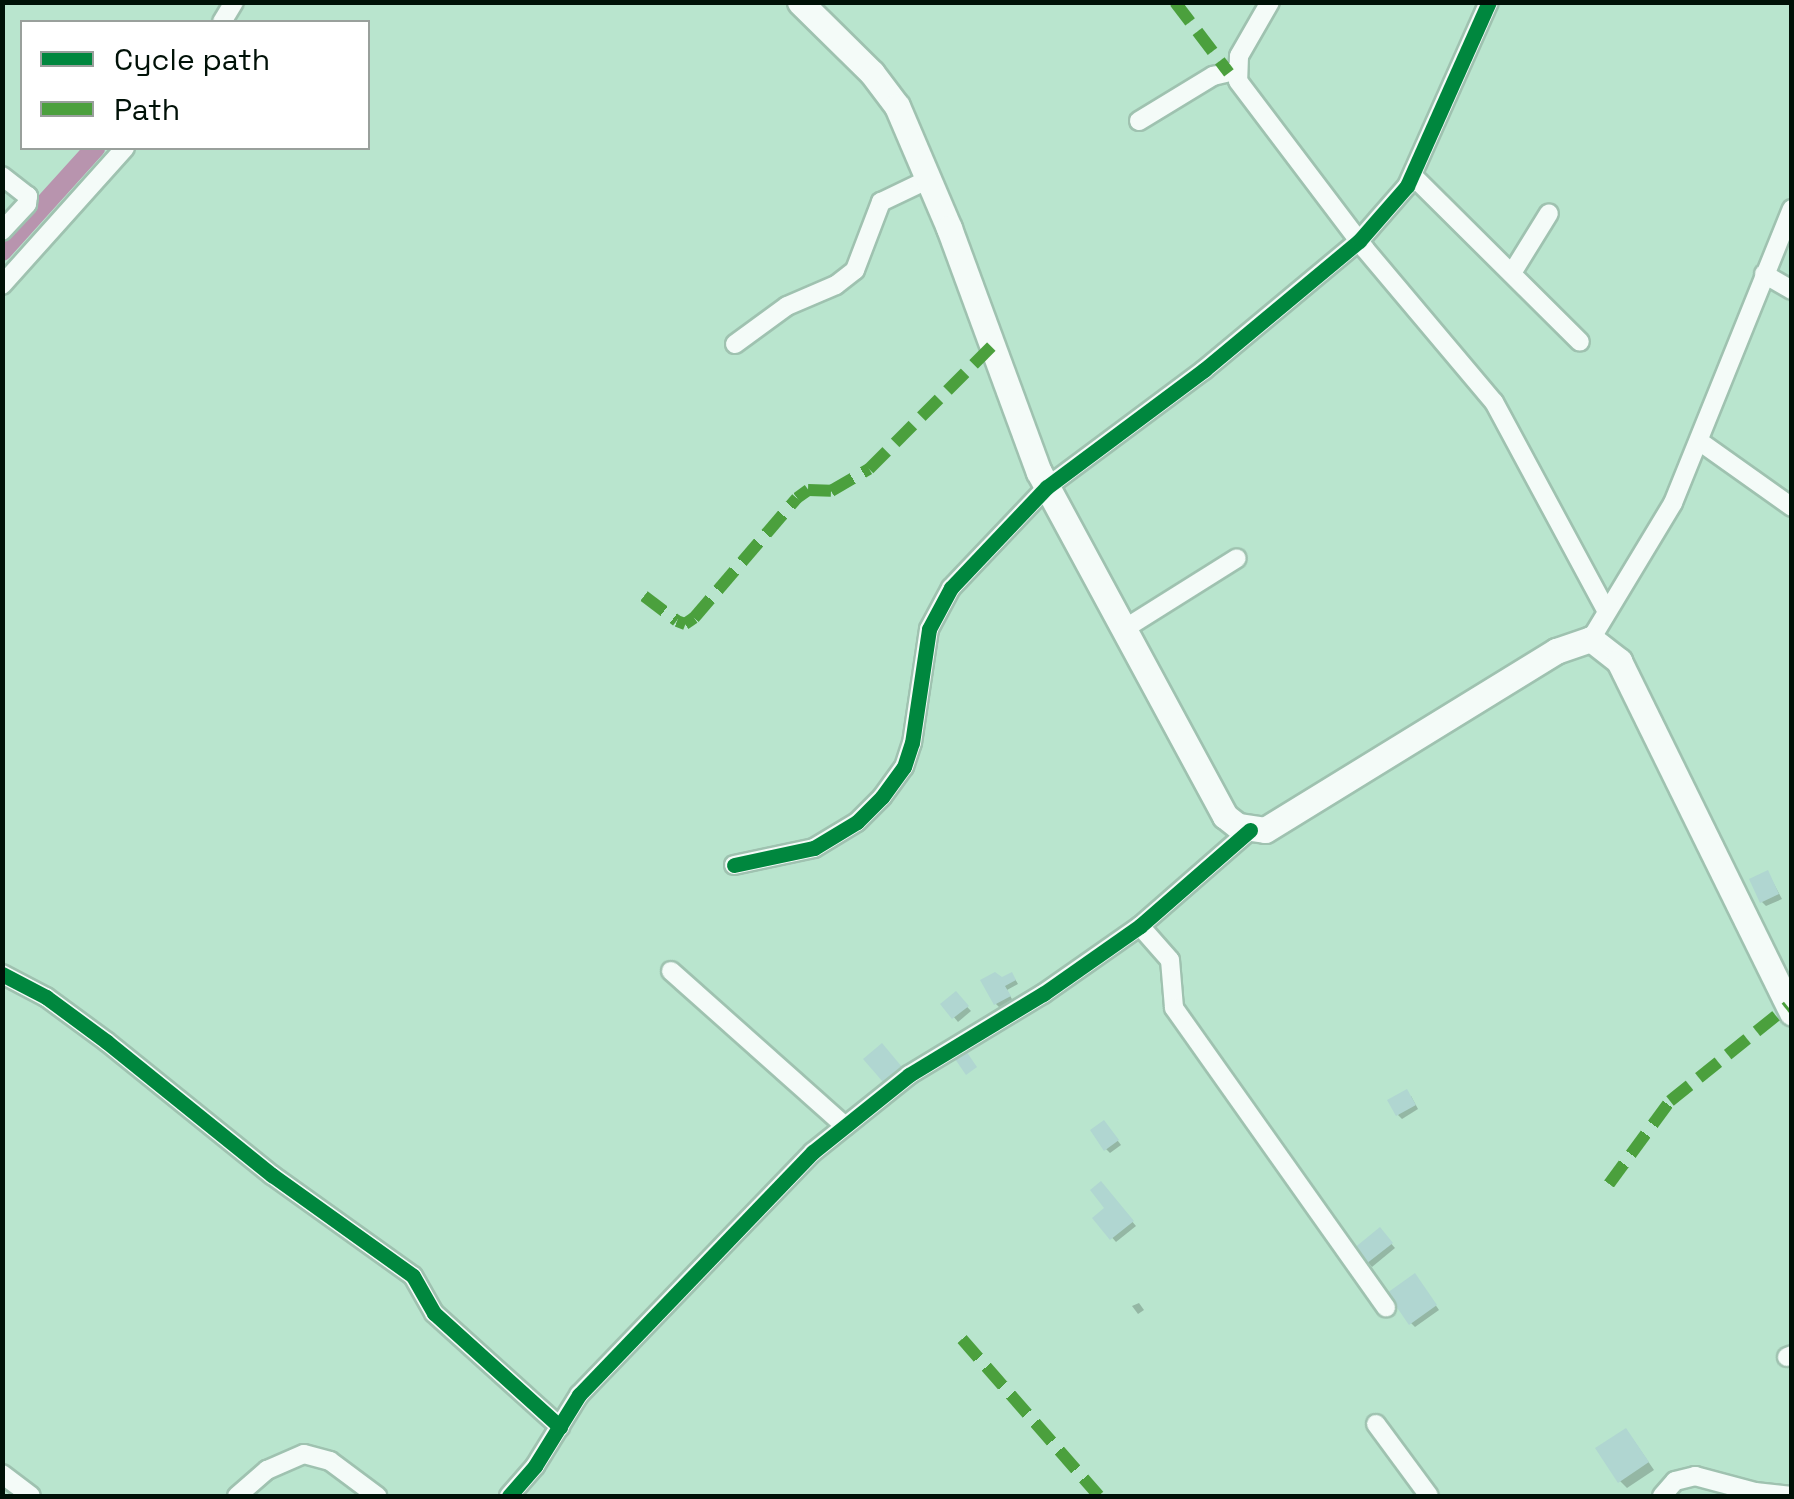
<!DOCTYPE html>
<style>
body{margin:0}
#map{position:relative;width:1794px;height:1499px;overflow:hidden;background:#b9e5ce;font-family:"Space Grotesk",sans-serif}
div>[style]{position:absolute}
.shadow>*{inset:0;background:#0003}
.canal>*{height:20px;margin:-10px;padding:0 10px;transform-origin:10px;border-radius:10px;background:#b894ae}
.building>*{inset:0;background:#b0d6d1}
.roads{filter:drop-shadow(2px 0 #9fc2b0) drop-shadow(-2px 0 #9fc2b0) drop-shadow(0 2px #9fc2b0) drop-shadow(0 -2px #9fc2b0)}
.minor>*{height:18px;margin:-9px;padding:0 9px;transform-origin:9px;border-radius:9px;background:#f4fbf8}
.secondary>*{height:25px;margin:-12.5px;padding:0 12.5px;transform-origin:12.5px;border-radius:12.5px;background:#f4fbf8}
.quiet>*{height:12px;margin-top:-6px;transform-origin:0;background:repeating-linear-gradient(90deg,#4ba03d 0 25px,transparent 0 37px)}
.cycleway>*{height:15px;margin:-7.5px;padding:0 7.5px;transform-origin:7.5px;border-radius:7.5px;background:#00873e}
span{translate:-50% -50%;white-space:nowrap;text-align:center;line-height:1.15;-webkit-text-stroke:8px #fff;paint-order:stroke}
.frame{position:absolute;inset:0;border:5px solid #001107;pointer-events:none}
.legend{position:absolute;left:20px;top:20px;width:350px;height:130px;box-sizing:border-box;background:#fff;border:2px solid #99a09c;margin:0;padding:12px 18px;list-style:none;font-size:30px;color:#001107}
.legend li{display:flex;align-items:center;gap:20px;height:50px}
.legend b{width:50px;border:2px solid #99a09c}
</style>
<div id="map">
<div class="shadow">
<i style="clip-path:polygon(1768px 873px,1782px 899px,1766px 906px,1762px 902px)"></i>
<i style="clip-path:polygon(1015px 979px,1018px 984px,1007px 990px,1013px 1001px,1000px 1008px,996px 1004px,1002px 980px)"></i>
<i style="clip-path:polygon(956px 995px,971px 1011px,958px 1022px,944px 1005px)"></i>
<i style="clip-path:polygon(1411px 1096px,1418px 1109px,1402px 1119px,1398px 1115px)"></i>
<i style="clip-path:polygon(1108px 1128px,1121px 1145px,1110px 1153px,1106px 1149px)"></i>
<i style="clip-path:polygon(1101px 1185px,1136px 1226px,1116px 1242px,1095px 1218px,1108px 1208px)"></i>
<i style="clip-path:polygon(1380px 1231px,1395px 1248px,1372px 1267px,1357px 1249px)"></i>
<i style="clip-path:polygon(1418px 1280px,1439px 1310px,1415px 1327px,1411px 1323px)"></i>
<i style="clip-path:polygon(1139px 1303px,1144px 1310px,1138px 1314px,1132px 1306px)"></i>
<i style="clip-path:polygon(1632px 1438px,1654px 1470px,1627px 1488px,1620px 1481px)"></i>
</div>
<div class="canal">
<i style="left:2px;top:251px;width:139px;rotate:-47.9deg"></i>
</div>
<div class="building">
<i style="clip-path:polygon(1768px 870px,1779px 894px,1760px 903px,1749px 879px)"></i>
<i style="clip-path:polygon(995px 972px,1002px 977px,1012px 972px,1016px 980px,1005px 986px,1011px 996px,994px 1005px,980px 980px)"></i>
<i style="clip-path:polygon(956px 991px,969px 1006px,952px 1019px,940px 1004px)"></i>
<i style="clip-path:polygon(882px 1043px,902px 1067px,883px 1082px,863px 1059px)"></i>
<i style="clip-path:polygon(966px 1051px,977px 1067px,966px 1075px,955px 1059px)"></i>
<i style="clip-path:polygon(1407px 1089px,1416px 1105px,1396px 1116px,1387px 1100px)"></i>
<i style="clip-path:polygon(1104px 1120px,1119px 1140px,1104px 1151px,1090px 1130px)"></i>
<i style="clip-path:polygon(1101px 1181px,1134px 1221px,1110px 1240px,1092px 1218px,1104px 1208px,1090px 1190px)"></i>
<i style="clip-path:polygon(1380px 1227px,1393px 1243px,1366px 1264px,1353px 1249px)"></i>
<i style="clip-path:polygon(1415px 1273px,1437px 1305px,1409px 1325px,1387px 1293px)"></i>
<i style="clip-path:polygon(1626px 1428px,1649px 1462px,1618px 1483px,1595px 1448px)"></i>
</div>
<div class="roads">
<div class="minor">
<i style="left:1270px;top:2px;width:62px;rotate:119.9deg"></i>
<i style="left:1239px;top:56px;width:25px;rotate:92deg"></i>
<i style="left:1238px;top:81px;width:211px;rotate:52.9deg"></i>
<i style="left:1365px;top:249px;width:200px;rotate:49.9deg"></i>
<i style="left:1494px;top:402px;width:238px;rotate:61.7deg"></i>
<i style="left:222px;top:22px;width:23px;rotate:-59deg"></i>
<i style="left:1139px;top:121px;width:87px;rotate:-31.3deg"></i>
<i style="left:1213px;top:76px;width:23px;rotate:-13deg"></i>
<i style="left:2px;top:176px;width:33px;rotate:38deg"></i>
<i style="left:28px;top:196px;width:8px;rotate:97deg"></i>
<i style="left:27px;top:204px;width:37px;rotate:133deg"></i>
<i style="left:1413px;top:176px;width:235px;rotate:44.8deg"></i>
<i style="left:1512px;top:273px;width:70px;rotate:-58.3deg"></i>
<i style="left:1764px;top:274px;width:32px;rotate:30deg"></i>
<i style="left:2px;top:285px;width:184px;rotate:-48.1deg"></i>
<i style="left:735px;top:344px;width:64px;rotate:-36.2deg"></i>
<i style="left:787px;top:306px;width:53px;rotate:-23.2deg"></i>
<i style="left:836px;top:285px;width:24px;rotate:-38deg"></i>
<i style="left:855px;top:270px;width:73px;rotate:-69.1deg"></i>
<i style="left:881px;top:202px;width:53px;rotate:-25.6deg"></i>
<i style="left:1699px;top:441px;width:114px;rotate:35.4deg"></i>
<i style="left:1124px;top:629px;width:133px;rotate:-32.1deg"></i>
<i style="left:1591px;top:639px;width:159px;rotate:-58.9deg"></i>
<i style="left:1673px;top:503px;width:317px;rotate:-68deg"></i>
<i style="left:734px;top:865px;width:82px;rotate:-12deg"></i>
<i style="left:814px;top:848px;width:50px;rotate:-31.2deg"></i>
<i style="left:857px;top:822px;width:35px;rotate:-45deg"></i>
<i style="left:882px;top:797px;width:37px;rotate:-54deg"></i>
<i style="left:904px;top:767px;width:25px;rotate:-72deg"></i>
<i style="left:912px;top:743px;width:115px;rotate:-81.5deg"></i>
<i style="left:929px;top:629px;width:47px;rotate:-61.8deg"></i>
<i style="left:951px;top:588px;width:139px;rotate:-46.5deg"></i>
<i style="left:1047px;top:487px;width:196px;rotate:-36.7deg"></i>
<i style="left:1204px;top:370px;width:202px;rotate:-39.8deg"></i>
<i style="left:1359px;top:241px;width:73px;rotate:-48.9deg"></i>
<i style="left:1407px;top:186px;width:201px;rotate:-66deg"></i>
<i style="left:1140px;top:926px;width:45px;rotate:48.6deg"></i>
<i style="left:1170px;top:960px;width:48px;rotate:85.2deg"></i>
<i style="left:1174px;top:1008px;width:367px;rotate:54.7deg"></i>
<i style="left:671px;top:971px;width:233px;rotate:41.7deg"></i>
<i style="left:2px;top:974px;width:50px;rotate:27.6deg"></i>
<i style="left:46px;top:997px;width:76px;rotate:36.4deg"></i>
<i style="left:107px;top:1042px;width:212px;rotate:38.9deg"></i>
<i style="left:272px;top:1175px;width:173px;rotate:35.6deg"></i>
<i style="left:413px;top:1276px;width:43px;rotate:60.4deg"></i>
<i style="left:434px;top:1313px;width:170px;rotate:42.1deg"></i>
<i style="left:1787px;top:1357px;width:5px;rotate:-22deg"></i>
<i style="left:1376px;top:1424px;width:89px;rotate:53.6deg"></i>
<i style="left:2px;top:1474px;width:36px;rotate:37deg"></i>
<i style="left:237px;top:1496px;width:40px;rotate:-41deg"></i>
<i style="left:267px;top:1470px;width:40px;rotate:-23.4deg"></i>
<i style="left:304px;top:1454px;width:27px;rotate:15deg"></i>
<i style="left:330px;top:1461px;width:59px;rotate:36.7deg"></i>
<i style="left:509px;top:1496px;width:40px;rotate:-49deg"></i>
<i style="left:535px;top:1466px;width:84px;rotate:-58.2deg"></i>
<i style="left:579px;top:1395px;width:337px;rotate:-46.1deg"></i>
<i style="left:813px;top:1152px;width:123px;rotate:-38.7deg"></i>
<i style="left:909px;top:1075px;width:157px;rotate:-31.2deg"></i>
<i style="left:1043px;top:994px;width:118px;rotate:-35deg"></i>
<i style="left:1140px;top:926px;width:146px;rotate:-41.1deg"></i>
<i style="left:1662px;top:1496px;width:20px;rotate:-49deg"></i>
<i style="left:1675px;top:1481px;width:21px;rotate:-14deg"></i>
<i style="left:1695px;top:1476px;width:62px;rotate:14.9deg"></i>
<i style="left:1755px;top:1492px;width:37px;rotate:6deg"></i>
</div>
<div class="secondary">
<i style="left:800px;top:2px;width:101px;rotate:44.6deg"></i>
<i style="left:872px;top:73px;width:41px;rotate:52.9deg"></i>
<i style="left:897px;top:106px;width:133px;rotate:66.9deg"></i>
<i style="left:949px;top:228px;width:260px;rotate:69.8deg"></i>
<i style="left:1039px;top:472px;width:391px;rotate:61.6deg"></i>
<i style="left:1225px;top:816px;width:16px;rotate:38deg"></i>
<i style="left:1238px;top:826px;width:27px;rotate:8deg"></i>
<i style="left:1265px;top:830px;width:342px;rotate:-31.6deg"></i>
<i style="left:1556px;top:651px;width:37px;rotate:-19deg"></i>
<i style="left:1591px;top:639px;width:36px;rotate:38deg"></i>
<i style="left:1619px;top:661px;width:392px;rotate:63.8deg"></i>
</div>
</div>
<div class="quiet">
<i style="left:1175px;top:2px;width:89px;rotate:52.7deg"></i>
<i style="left:644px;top:596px;width:41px;rotate:37.1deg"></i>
<i style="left:677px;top:621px;width:9px;rotate:21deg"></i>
<i style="left:685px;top:624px;width:11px;rotate:-34deg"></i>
<i style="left:694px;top:618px;width:158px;rotate:-49.4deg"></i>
<i style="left:797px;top:498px;width:14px;rotate:-36deg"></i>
<i style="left:808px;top:490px;width:23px;rotate:2deg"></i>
<i style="left:831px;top:491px;width:44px;rotate:-30.1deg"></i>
<i style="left:869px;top:469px;width:177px;rotate:-45deg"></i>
<i style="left:1609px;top:1184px;width:103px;rotate:-53.7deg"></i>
<i style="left:1670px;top:1101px;width:151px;rotate:-38.8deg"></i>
<i style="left:962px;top:1339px;width:208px;rotate:48.9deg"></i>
</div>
<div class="cycleway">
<i style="left:734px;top:865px;width:82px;rotate:-12deg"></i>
<i style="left:814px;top:848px;width:50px;rotate:-31.2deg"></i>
<i style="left:857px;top:822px;width:35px;rotate:-45deg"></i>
<i style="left:882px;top:797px;width:37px;rotate:-54deg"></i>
<i style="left:904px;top:767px;width:25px;rotate:-72deg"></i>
<i style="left:912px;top:743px;width:115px;rotate:-81.5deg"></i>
<i style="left:929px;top:629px;width:47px;rotate:-61.8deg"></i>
<i style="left:951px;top:588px;width:139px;rotate:-46.5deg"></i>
<i style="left:1047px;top:487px;width:196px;rotate:-36.7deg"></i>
<i style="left:1204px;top:370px;width:202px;rotate:-39.8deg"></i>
<i style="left:1359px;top:241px;width:73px;rotate:-48.9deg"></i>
<i style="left:1407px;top:186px;width:201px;rotate:-66deg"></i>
<i style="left:2px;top:974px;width:50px;rotate:27.6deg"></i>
<i style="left:46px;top:997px;width:76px;rotate:36.4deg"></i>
<i style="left:107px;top:1042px;width:212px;rotate:38.9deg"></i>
<i style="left:272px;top:1175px;width:173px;rotate:35.6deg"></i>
<i style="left:413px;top:1276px;width:43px;rotate:60.4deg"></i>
<i style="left:434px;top:1313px;width:170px;rotate:42.1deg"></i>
<i style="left:509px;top:1496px;width:40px;rotate:-49deg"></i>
<i style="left:535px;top:1466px;width:84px;rotate:-58.2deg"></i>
<i style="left:579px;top:1395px;width:337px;rotate:-46.1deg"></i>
<i style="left:813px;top:1152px;width:123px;rotate:-38.7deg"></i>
<i style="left:909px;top:1075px;width:157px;rotate:-31.2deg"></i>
<i style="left:1043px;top:994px;width:118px;rotate:-35deg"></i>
<i style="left:1140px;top:926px;width:146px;rotate:-41.1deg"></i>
</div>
<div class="frame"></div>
<ul class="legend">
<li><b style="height:12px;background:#00873e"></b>Cycle path</li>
<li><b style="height:12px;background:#4ba03d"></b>Path</li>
</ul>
</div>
